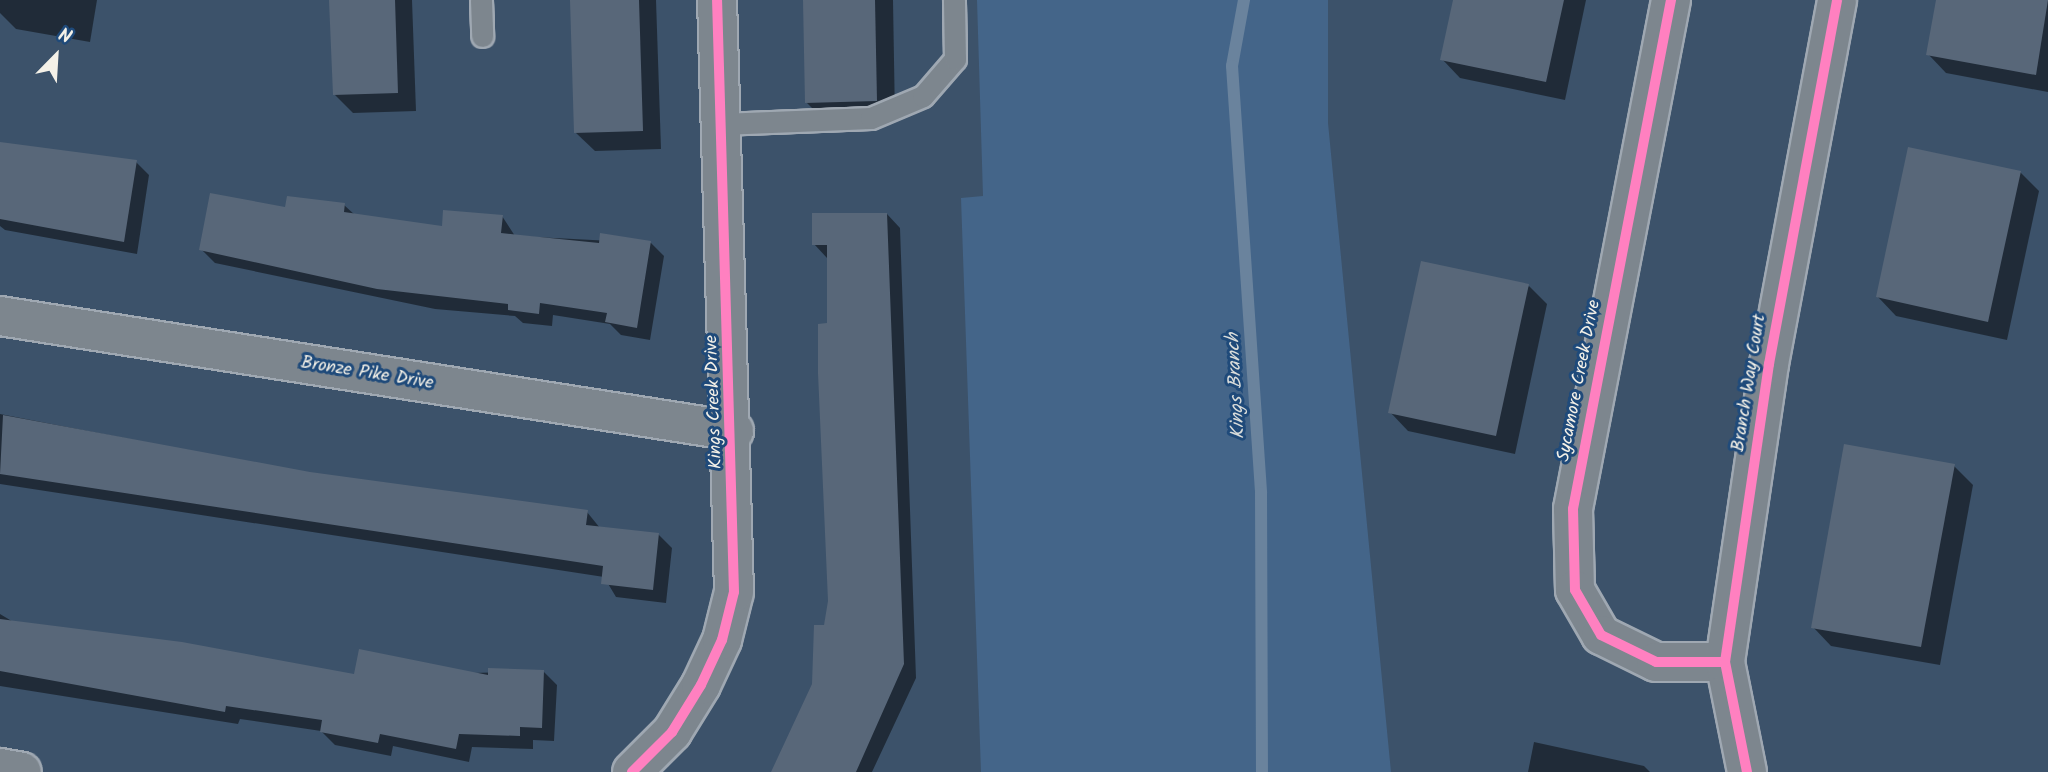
<!DOCTYPE html>
<style>
body{margin:0}
#map{position:relative;width:2048px;height:772px;overflow:hidden;background:#3c526a;font-family:Kalam,sans-serif}
div>[style]{position:absolute}
.green>*{inset:0;background:#446589}
.shadow>*{inset:0;background:#0007}
.stream>*{height:12px;margin:-6px;padding:0 6px;transform-origin:6px;border-radius:6px;background:#6a839d}
.building>*{inset:0;background:#586779}
.roads{filter:drop-shadow(2px 0 #9fa8b2) drop-shadow(-2px 0 #9fa8b2) drop-shadow(0 2px #9fa8b2) drop-shadow(0 -2px #9fa8b2)}
.lane>*{height:21px;margin:-10.5px;padding:0 10.5px;transform-origin:10.5px;border-radius:10.5px;background:#7d868e}
.street>*{height:38px;margin:-19px;padding:0 19px;transform-origin:19px;border-radius:19px;background:#7d868e}
.cycleway>*{height:10px;margin:-5px;padding:0 5px;transform-origin:5px;border-radius:5px;background:#ff80c0}
span{translate:-50% -50%;white-space:nowrap;text-align:center;line-height:1.15;-webkit-text-stroke:6px #1f4a7a;paint-order:stroke}
.street-label{font-size:18px;color:#f4f1e8}
.water-label{font-size:19px;color:#d9dcda;font-style:italic}
.north{position:absolute;left:21px;top:21px;width:70px;height:70px;-webkit-text-stroke:5px #1f4a7a;paint-order:stroke;rotate:24deg;font-size:19px;font-weight:700;line-height:28px;text-align:center;color:#f4f1e8}
.north::after{content:'';display:block;margin:auto;width:24px;height:32px;background:#f4f1e8;clip-path:polygon(50% 0,100% 100%,50% 72%,0 100%)}
</style>
<div id="map">
<div class="green">
<i style="clip-path:polygon(977px 0,1328px 0,1328px 123px,1391px 772px,981px 772px,961px 198px,983px 196px)"></i>
</div>
<div class="shadow">
<i style="clip-path:polygon(0 0,97px 0,90px 42px,16px 29px,0 13px)"></i>
<i style="clip-path:polygon(331px 0,412px 0,416px 111px,353px 113px,334px 94px)"></i>
<i style="clip-path:polygon(572px 0,656px 0,661px 149px,595px 151px,576px 133px)"></i>
<i style="clip-path:polygon(805px 0,893px 0,895px 119px,825px 121px,806px 102px)"></i>
<i style="clip-path:polygon(1454px 0,1586px 0,1565px 100px,1460px 78px,1442px 59px)"></i>
<i style="clip-path:polygon(1938px 0,2048px 0,2048px 92px,1946px 73px,1928px 54px)"></i>
<i style="clip-path:polygon(0 131px,0 144px,136px 162px,149px 175px,137px 254px,5px 230px,0 226px)"></i>
<i style="clip-path:polygon(2020px 172px,2039px 191px,2007px 340px,1896px 316px,1878px 297px)"></i>
<i style="clip-path:polygon(344px 205px,355px 215px,443px 228px,502px 216px,515px 236px,651px 243px,664px 256px,650px 340px,621px 335px,610px 324px,553px 315px,552px 326px,523px 323px,515px 316px,435px 309px,215px 263px,201px 249px,286px 209px)"></i>
<i style="clip-path:polygon(887px 214px,900px 228px,916px 678px,872px 772px,772px 772px,814px 684px,829px 601px,827px 258px,814px 244px)"></i>
<i style="clip-path:polygon(1529px 286px,1547px 304px,1515px 454px,1408px 431px,1390px 412px)"></i>
<i style="clip-path:polygon(0 414px,309px 474px,587px 512px,600px 528px,658px 534px,672px 548px,666px 603px,616px 597px,604px 577px,0 484px)"></i>
<i style="clip-path:polygon(1954px 466px,1973px 485px,1940px 665px,1831px 646px,1813px 627px)"></i>
<i style="clip-path:polygon(0 614px,15px 623px,356px 676px,543px 671px,557px 685px,554px 741px,533px 740px,533px 749px,472px 747px,469px 762px,393px 746px,391px 756px,335px 745px,321px 731px,240px 719px,238px 724px,0 686px)"></i>
<i style="clip-path:polygon(1534px 742px,1644px 766px,1650px 772px,1528px 772px)"></i>
</div>
<div class="stream">
<i style="left:1244px;top:0;width:67px;rotate:100.3deg"></i>
<i style="left:1232px;top:66px;width:428px;rotate:86.1deg"></i>
<i style="left:1261px;top:493px;width:279px;rotate:89.8deg"></i>
</div>
<div class="building">
<i style="clip-path:polygon(329px 0,395px 0,398px 93px,333px 95px)"></i>
<i style="clip-path:polygon(570px 0,639px 0,643px 131px,574px 133px)"></i>
<i style="clip-path:polygon(803px 0,875px 0,877px 101px,805px 103px)"></i>
<i style="clip-path:polygon(1453px 0,1564px 0,1546px 82px,1440px 60px)"></i>
<i style="clip-path:polygon(1936px 0,2048px 0,2036px 75px,1926px 55px)"></i>
<i style="clip-path:polygon(0 142px,137px 160px,124px 242px,0 219px)"></i>
<i style="clip-path:polygon(1908px 147px,2021px 171px,1988px 322px,1876px 297px)"></i>
<i style="clip-path:polygon(210px 193px,285px 207px,287px 196px,345px 203px,344px 212px,442px 226px,443px 210px,503px 215px,501px 233px,599px 243px,600px 233px,651px 241px,637px 328px,605px 322px,607px 313px,540px 303px,539px 314px,508px 310px,508px 304px,377px 289px,199px 250px)"></i>
<i style="clip-path:polygon(812px 213px,887px 213px,904px 664px,856px 772px,771px 772px,812px 684px,814px 625px,824px 625px,828px 601px,818px 373px,818px 324px,827px 323px,827px 245px,812px 245px)"></i>
<i style="clip-path:polygon(1421px 261px,1529px 284px,1496px 436px,1388px 413px)"></i>
<i style="clip-path:polygon(3px 415px,310px 472px,588px 510px,586px 525px,659px 533px,653px 590px,601px 584px,603px 566px,0 474px)"></i>
<i style="clip-path:polygon(1844px 444px,1955px 464px,1921px 647px,1811px 628px)"></i>
<i style="clip-path:polygon(0 619px,182px 642px,354px 674px,359px 649px,488px 675px,488px 668px,544px 670px,542px 728px,520px 727px,520px 736px,459px 734px,456px 749px,380px 734px,378px 743px,320px 732px,322px 720px,226px 706px,225px 712px,0 671px)"></i>
</div>
<div class="roads">
<div class="lane">
<i style="left:481px;top:0;width:36px;rotate:88deg"></i>
<i style="left:721px;top:124px;width:150px;rotate:-2.3deg"></i>
<i style="left:871px;top:118px;width:56px;rotate:-22.9deg"></i>
<i style="left:923px;top:96px;width:49px;rotate:-49.1deg"></i>
<i style="left:955px;top:59px;width:59px;rotate:-91deg"></i>
</div>
<div class="street">
<i style="left:1671px;top:0;width:518px;rotate:100.9deg"></i>
<i style="left:1573px;top:509px;width:81px;rotate:88.6deg"></i>
<i style="left:1575px;top:590px;width:52px;rotate:60deg"></i>
<i style="left:1601px;top:635px;width:61px;rotate:26.1deg"></i>
<i style="left:1656px;top:662px;width:69px"></i>
<i style="left:0;top:316px;width:743px;rotate:8.9deg"></i>
<i style="left:0;top:768px;width:22px;rotate:10deg"></i>
<i style="left:632px;top:772px;width:57px;rotate:-45deg"></i>
<i style="left:672px;top:732px;width:55px;rotate:-58.3deg"></i>
<i style="left:701px;top:685px;width:50px;rotate:-65deg"></i>
<i style="left:722px;top:640px;width:49px;rotate:-76deg"></i>
<i style="left:734px;top:592px;width:592px;rotate:-91.64deg"></i>
<i style="left:1747px;top:772px;width:112px;rotate:-101.3deg"></i>
<i style="left:1725px;top:662px;width:301px;rotate:-81.6deg"></i>
<i style="left:1769px;top:364px;width:370px;rotate:-79.4deg"></i>
</div>
</div>
<div class="cycleway">
<i style="left:1671px;top:0;width:518px;rotate:100.9deg"></i>
<i style="left:1573px;top:509px;width:81px;rotate:88.6deg"></i>
<i style="left:1575px;top:590px;width:52px;rotate:60deg"></i>
<i style="left:1601px;top:635px;width:61px;rotate:26.1deg"></i>
<i style="left:1656px;top:662px;width:69px"></i>
<i style="left:632px;top:772px;width:57px;rotate:-45deg"></i>
<i style="left:672px;top:732px;width:55px;rotate:-58.3deg"></i>
<i style="left:701px;top:685px;width:50px;rotate:-65deg"></i>
<i style="left:722px;top:640px;width:49px;rotate:-76deg"></i>
<i style="left:734px;top:592px;width:592px;rotate:-91.64deg"></i>
<i style="left:1747px;top:772px;width:112px;rotate:-101.3deg"></i>
<i style="left:1725px;top:662px;width:301px;rotate:-81.6deg"></i>
<i style="left:1769px;top:364px;width:370px;rotate:-79.4deg"></i>
</div>
<div class="street-label">
<span style="left:367px;top:374px;rotate:9deg">Bronze Pike Drive</span>
<span style="left:1580px;top:381px;rotate:-79deg">Sycamore Creek Drive</span>
<span style="left:1750px;top:383px;rotate:-81deg">Branch Way Court</span>
<span style="left:715px;top:402px;rotate:-92deg">Kings Creek Drive</span>
</div>
<div class="water-label">
<span style="left:1237px;top:386px;rotate:-93deg">Kings Branch</span>
</div>
<div class="north">N</div>
</div>
